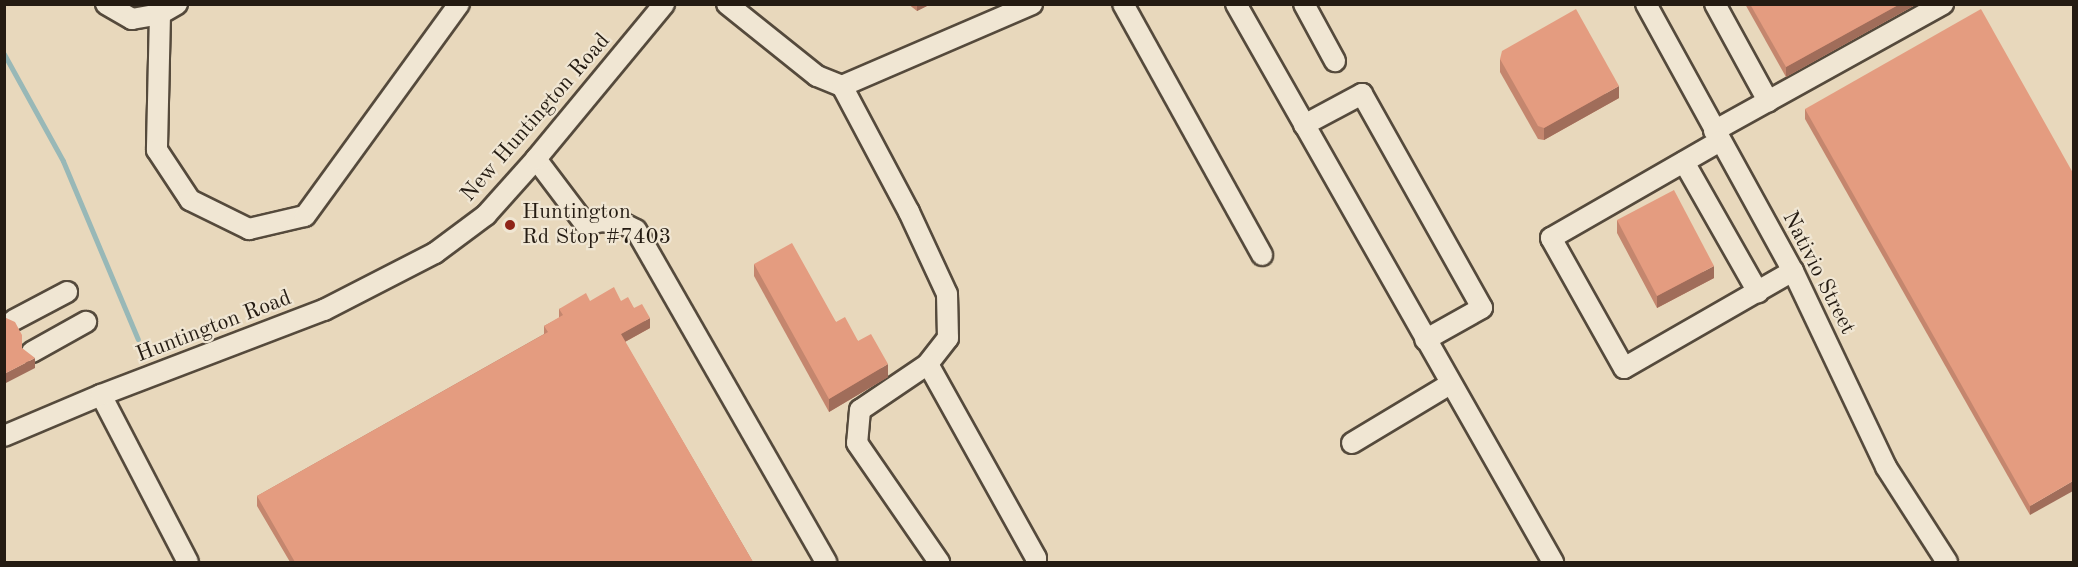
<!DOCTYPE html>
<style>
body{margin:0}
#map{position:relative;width:2078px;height:567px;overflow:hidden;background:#e8d8bc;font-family:"Old Standard TT",serif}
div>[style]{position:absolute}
.stream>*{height:5px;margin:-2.5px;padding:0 2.5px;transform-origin:2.5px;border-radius:2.5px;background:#98b8b7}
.roads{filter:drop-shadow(2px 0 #554a3c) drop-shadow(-2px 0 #554a3c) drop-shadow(0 2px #554a3c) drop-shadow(0 -2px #554a3c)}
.minor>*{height:20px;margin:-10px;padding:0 10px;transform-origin:10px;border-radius:10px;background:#f0e6d3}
.wall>*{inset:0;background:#c4866e}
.shaded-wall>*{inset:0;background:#a06d5a}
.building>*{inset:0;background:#e49c80}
.dots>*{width:16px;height:16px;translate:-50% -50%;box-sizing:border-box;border:3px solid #f0e6d3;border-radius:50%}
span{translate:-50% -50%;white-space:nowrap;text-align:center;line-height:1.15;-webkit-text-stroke:4.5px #f0e6d3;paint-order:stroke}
.street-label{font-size:22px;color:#241b12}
.poi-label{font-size:22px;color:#241b12}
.left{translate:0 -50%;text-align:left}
.frame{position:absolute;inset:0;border:6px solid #241b12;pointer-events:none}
</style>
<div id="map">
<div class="stream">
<i style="left:4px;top:54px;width:122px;rotate:61.1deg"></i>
<i style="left:63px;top:161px;width:193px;rotate:67.2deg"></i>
</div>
<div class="roads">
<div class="minor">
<i style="left:106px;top:4px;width:30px;rotate:30deg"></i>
<i style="left:132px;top:19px;width:28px;rotate:-10deg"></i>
<i style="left:177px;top:4px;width:20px;rotate:150deg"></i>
<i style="left:160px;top:14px;width:136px;rotate:91.3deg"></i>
<i style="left:157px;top:150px;width:60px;rotate:56.6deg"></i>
<i style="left:190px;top:200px;width:66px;rotate:26.2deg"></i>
<i style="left:249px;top:229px;width:57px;rotate:-13.1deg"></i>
<i style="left:305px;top:216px;width:262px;rotate:-54deg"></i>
<i style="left:727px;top:4px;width:115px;rotate:38.7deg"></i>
<i style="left:817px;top:76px;width:27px;rotate:22deg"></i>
<i style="left:842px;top:86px;width:207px;rotate:-23.3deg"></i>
<i style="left:1123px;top:4px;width:287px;rotate:61deg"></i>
<i style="left:1236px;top:4px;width:642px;rotate:60.4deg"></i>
<i style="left:1304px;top:4px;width:65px;rotate:61.5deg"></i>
<i style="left:1646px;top:4px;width:305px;rotate:61.2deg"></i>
<i style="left:1793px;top:271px;width:217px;rotate:64.6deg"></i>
<i style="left:1886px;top:467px;width:113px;rotate:57.3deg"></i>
<i style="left:1715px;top:4px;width:111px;rotate:61.3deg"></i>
<i style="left:842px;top:86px;width:143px;rotate:62deg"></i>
<i style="left:909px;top:212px;width:90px;rotate:65.1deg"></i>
<i style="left:947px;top:294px;width:44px;rotate:88.7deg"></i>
<i style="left:948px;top:338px;width:33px;rotate:128deg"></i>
<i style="left:928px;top:364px;width:82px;rotate:145.9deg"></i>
<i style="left:860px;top:410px;width:33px;rotate:95deg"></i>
<i style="left:857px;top:443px;width:145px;rotate:55.4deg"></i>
<i style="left:1304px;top:125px;width:66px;rotate:-28.1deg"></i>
<i style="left:1362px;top:94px;width:245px;rotate:60.7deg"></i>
<i style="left:1482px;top:308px;width:65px;rotate:150.7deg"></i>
<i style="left:1714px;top:131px;width:262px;rotate:-29deg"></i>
<i style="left:1720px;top:141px;width:195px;rotate:150.1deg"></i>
<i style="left:1551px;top:238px;width:149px;rotate:60.7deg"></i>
<i style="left:1624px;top:368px;width:195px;rotate:-29.9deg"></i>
<i style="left:536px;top:159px;width:83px;rotate:52.9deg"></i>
<i style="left:586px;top:225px;width:16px;rotate:-14deg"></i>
<i style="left:602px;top:221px;width:22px;rotate:8deg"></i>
<i style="left:624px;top:224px;width:13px;rotate:27deg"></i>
<i style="left:636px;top:230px;width:383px;rotate:60.2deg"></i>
<i style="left:1684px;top:162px;width:150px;rotate:60.4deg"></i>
<i style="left:14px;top:320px;width:60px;rotate:-27.8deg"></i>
<i style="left:32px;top:352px;width:62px;rotate:-29.1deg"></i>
<i style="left:928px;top:364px;width:222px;rotate:60.9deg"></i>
<i style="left:1036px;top:558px;width:4px;rotate:90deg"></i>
<i style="left:101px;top:395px;width:188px;rotate:62.5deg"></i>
<i style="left:4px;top:436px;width:105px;rotate:-22.9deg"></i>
<i style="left:101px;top:395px;width:239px;rotate:-20.9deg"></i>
<i style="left:324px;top:310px;width:125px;rotate:-27.2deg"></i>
<i style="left:435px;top:253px;width:64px;rotate:-36.7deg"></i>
<i style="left:486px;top:215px;width:75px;rotate:-48.2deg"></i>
<i style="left:536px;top:159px;width:201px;rotate:-50.4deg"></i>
<i style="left:1352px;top:443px;width:114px;rotate:-31deg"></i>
</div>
</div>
<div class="wall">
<i style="clip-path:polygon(908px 4px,931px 4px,917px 11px)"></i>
<i style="clip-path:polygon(1745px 4px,1917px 4px,1786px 77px)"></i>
<i style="clip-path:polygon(1500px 59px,1619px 98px,1544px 140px,1538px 139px,1500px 72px)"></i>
<i style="clip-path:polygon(1805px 109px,2073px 173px,2030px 515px,1805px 119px)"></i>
<i style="clip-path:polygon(1617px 220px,1714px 278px,1657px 308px,1617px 233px)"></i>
<i style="clip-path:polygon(754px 264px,836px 322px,858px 341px,888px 377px,829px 412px,754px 276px)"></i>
<i style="clip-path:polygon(590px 301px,621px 301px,634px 308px,650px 328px,625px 342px,753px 562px,290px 562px,257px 506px,257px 496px,544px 334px,544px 326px,559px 318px,559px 309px)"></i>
</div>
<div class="shaded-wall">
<i style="clip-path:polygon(917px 4px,931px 4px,917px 11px)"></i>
<i style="clip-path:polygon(1900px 4px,1917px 4px,1786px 77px,1786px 67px)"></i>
<i style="clip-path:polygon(1619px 86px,1619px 98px,1544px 140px,1544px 128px)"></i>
<i style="clip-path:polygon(1714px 266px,1714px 278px,1657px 308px,1657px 296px)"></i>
<i style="clip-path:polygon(650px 318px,650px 328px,621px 344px,621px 334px)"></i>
<i style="clip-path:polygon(35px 358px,35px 368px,4px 384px,4px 374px)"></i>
<i style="clip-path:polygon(888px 364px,888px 377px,829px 412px,829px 399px)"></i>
<i style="clip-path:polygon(2073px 481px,2073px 491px,2030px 515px,2030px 506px)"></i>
</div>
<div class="building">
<i style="clip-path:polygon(1750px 4px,1900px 4px,1786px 67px)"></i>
<i style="clip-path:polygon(1576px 9px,1619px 86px,1544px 128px,1538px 126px,1500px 59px,1502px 51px)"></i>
<i style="clip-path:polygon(1981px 9px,2073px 173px,2073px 481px,2030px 506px,1805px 109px)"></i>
<i style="clip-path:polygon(1674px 190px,1714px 266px,1657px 296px,1617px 220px)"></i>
<i style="clip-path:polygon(792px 243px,836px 322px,845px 317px,858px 341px,871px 334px,888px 364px,829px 399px,754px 264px)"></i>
<i style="clip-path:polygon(614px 287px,621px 301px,628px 297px,634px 308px,642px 304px,650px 318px,621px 334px,753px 562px,295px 562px,257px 496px,548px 332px,544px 326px,563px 315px,559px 309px,586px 293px,590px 301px)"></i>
<i style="clip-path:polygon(4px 317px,15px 322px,22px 335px,22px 348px,35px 358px,4px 374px)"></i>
</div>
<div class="dots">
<i style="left:510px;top:225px;background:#8f2418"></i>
</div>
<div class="street-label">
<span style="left:536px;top:118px;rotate:-49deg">New Huntington Road</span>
<span style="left:1818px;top:273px;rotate:63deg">Nativio Street</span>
<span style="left:214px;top:327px;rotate:-21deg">Huntington Road</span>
</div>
<div class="poi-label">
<span class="left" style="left:522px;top:225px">Huntington<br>Rd Stop #7403</span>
</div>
<div class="frame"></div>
</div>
